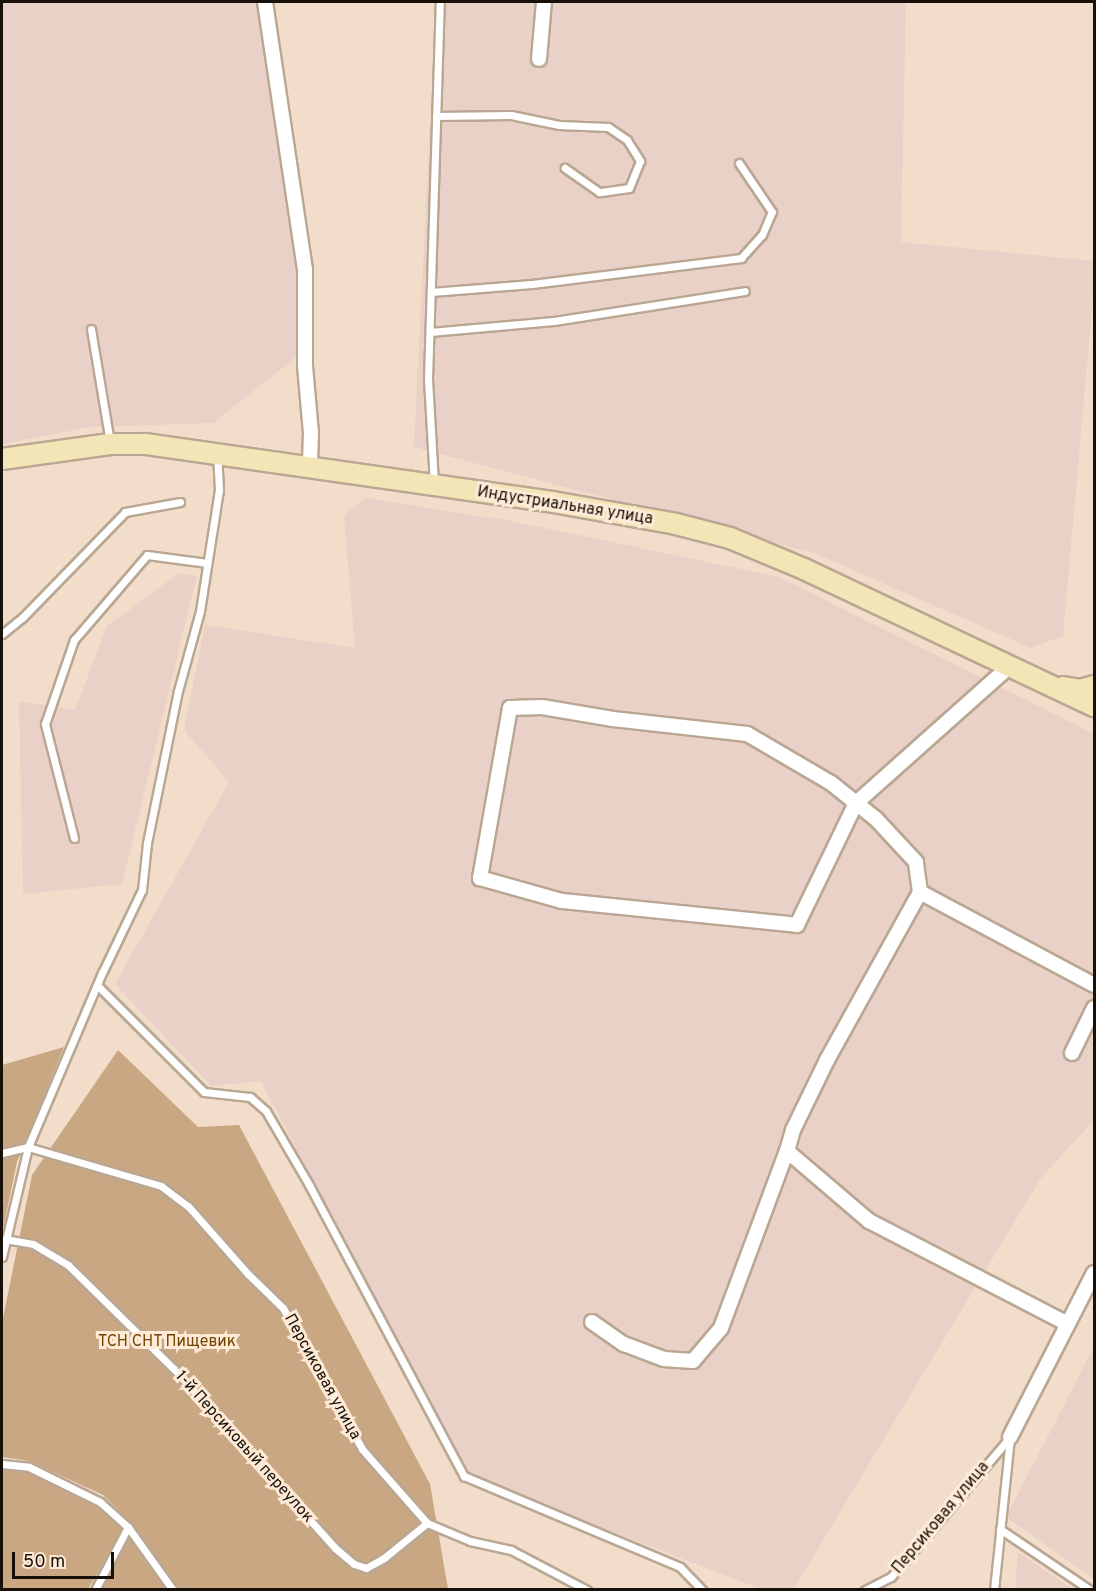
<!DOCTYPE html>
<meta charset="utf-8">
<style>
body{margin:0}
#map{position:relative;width:1096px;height:1591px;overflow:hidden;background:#f1ddc9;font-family:Overpass,sans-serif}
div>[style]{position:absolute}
.industrial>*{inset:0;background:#e9d1c8}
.green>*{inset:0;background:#c9a782}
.roads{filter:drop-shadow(2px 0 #b9a793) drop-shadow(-2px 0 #b9a793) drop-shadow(0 2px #b9a793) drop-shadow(0 -2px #b9a793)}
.service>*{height:7px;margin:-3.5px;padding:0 3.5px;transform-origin:3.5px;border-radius:3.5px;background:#fff}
.minor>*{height:14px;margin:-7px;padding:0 7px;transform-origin:7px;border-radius:7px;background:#fff}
.secondary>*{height:20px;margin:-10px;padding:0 10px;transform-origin:10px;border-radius:10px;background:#f3e5b5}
span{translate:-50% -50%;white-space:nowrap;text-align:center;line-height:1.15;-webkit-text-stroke:6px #feead6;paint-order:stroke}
.street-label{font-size:16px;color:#17110a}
.park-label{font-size:16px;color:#704400}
.frame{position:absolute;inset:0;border:3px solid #17110a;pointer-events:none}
.scale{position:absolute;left:12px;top:1552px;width:102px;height:27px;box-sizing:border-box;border:3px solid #17110a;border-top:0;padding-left:8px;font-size:18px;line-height:21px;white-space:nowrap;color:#17110a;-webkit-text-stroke:4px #feead6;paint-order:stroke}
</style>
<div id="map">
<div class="industrial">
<i style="clip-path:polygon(2px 2px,256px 2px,300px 270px,299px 355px,213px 423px,91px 427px,2px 444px)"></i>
<i style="clip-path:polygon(436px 2px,906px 2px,901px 242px,1094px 261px,1094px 286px,1063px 636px,1031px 648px,814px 553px,414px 447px)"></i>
<i style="clip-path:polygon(365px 498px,511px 521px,779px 577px,1094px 734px,1094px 1120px,1041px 1178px,794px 1589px,761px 1589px,467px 1476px,261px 1081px,211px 1086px,115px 984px,229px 782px,184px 730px,205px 625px,355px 648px,344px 515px)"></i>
<i style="clip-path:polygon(179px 573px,197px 576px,122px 884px,23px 894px,19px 701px,75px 710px,107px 626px)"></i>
<i style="clip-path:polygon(1094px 1347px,1094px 1579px,1006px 1517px)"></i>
<i style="clip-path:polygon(1018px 1552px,1072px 1589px,1015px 1589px)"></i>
</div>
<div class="green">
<i style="clip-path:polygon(64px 1047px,17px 1162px,2px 1234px,2px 1065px)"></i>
<i style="clip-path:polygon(118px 1050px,198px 1127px,239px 1125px,430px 1484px,448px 1589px,92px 1589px,131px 1523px,103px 1495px,29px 1461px,2px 1457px,2px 1323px,32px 1175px)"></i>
<i style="clip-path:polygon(2px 1469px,29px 1472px,97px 1505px,124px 1528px,88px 1589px,2px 1589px)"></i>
</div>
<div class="roads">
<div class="service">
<i style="left:436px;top:116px;width:75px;rotate:-0.8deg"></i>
<i style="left:511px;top:115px;width:49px;rotate:11.8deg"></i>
<i style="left:559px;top:125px;width:49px;rotate:2.3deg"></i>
<i style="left:608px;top:127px;width:23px;rotate:34deg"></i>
<i style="left:627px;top:140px;width:25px;rotate:58deg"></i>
<i style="left:640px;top:161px;width:29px;rotate:112deg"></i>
<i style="left:629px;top:188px;width:30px;rotate:172deg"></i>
<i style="left:599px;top:192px;width:42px;rotate:-144.8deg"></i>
<i style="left:431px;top:292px;width:101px;rotate:-4.5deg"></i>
<i style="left:532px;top:284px;width:211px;rotate:-7.1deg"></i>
<i style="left:741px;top:258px;width:31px;rotate:-48deg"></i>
<i style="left:762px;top:235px;width:25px;rotate:-67deg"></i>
<i style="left:772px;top:212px;width:59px;rotate:-124deg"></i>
<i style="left:91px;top:329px;width:115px;rotate:80.5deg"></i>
<i style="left:430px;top:332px;width:124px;rotate:-5.1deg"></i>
<i style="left:554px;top:321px;width:193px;rotate:-8.9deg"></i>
<i style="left:434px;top:483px;width:105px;rotate:-93.3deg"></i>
<i style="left:428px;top:378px;width:376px;rotate:-88.2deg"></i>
<i style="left:2px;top:634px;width:27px;rotate:-39deg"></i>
<i style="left:23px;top:617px;width:146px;rotate:-45.8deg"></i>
<i style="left:125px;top:512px;width:56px;rotate:-10.3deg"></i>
<i style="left:74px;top:838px;width:118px;rotate:-104.3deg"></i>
<i style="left:45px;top:724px;width:89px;rotate:-71deg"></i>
<i style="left:74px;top:640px;width:112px;rotate:-49.3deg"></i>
<i style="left:147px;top:555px;width:61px;rotate:7.6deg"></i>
<i style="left:97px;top:985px;width:151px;rotate:45deg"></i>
<i style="left:204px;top:1092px;width:46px;rotate:6.2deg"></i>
<i style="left:250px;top:1097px;width:21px;rotate:41deg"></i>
<i style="left:266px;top:1111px;width:86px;rotate:59.8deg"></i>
<i style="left:309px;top:1185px;width:330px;rotate:62deg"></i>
<i style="left:464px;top:1476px;width:234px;rotate:22.8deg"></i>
<i style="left:680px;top:1567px;width:32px;rotate:46deg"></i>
<i style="left:2px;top:1153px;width:27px;rotate:-13deg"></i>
<i style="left:28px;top:1147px;width:139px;rotate:16.3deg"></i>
<i style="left:161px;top:1186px;width:34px;rotate:37deg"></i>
<i style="left:188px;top:1206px;width:91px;rotate:48.6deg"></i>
<i style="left:248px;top:1274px;width:49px;rotate:44.2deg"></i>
<i style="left:283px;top:1308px;width:162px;rotate:60.7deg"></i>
<i style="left:362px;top:1449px;width:98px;rotate:48.7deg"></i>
<i style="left:427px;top:1523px;width:47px;rotate:22.7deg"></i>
<i style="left:470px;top:1541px;width:42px;rotate:12.4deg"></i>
<i style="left:511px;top:1550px;width:86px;rotate:27.8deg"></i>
<i style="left:5px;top:1239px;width:28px;rotate:10deg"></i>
<i style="left:33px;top:1244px;width:41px;rotate:31deg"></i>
<i style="left:68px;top:1265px;width:148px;rotate:44.5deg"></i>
<i style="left:174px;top:1369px;width:241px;rotate:48deg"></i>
<i style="left:335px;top:1548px;width:25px;rotate:40deg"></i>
<i style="left:354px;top:1564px;width:13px;rotate:18deg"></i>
<i style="left:366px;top:1568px;width:21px;rotate:-29deg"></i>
<i style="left:384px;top:1558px;width:55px;rotate:-39.1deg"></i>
<i style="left:2px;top:1257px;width:113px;rotate:-76.7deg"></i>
<i style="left:28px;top:1147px;width:189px;rotate:-67deg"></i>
<i style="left:102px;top:973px;width:92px;rotate:-64.3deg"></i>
<i style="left:142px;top:890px;width:47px;rotate:-83.9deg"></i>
<i style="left:147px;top:843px;width:155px;rotate:-78.5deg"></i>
<i style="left:178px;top:691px;width:83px;rotate:-74.6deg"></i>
<i style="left:200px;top:611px;width:122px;rotate:-81.1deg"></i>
<i style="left:219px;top:490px;width:35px;rotate:-93deg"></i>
<i style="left:2px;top:1464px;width:27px;rotate:6deg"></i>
<i style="left:29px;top:1467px;width:79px;rotate:26.2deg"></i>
<i style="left:100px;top:1502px;width:38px;rotate:42deg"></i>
<i style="left:128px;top:1527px;width:77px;rotate:54.5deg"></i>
<i style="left:1000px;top:1529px;width:109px;rotate:34.1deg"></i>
<i style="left:95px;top:1590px;width:71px;rotate:-62.4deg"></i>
<i style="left:865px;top:1590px;width:29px;rotate:-27deg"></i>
<i style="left:891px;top:1577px;width:184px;rotate:-49.6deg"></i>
<i style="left:994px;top:1590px;width:154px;rotate:-84deg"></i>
</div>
<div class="minor">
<i style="left:265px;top:2px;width:271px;rotate:81.5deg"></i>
<i style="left:305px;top:270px;width:96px;rotate:90deg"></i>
<i style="left:305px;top:366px;width:67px;rotate:84.9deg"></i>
<i style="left:311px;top:433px;width:33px;rotate:92deg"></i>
<i style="left:539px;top:59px;width:57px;rotate:-85deg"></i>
<i style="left:920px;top:892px;width:197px;rotate:28.1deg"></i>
<i style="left:1072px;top:1053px;width:50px;rotate:-63.9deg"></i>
<i style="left:787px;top:1151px;width:22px;rotate:-74deg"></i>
<i style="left:793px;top:1130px;width:78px;rotate:-64.1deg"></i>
<i style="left:827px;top:1060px;width:192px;rotate:-61deg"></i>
<i style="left:920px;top:892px;width:30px;rotate:-98deg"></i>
<i style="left:916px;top:862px;width:59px;rotate:-132.9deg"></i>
<i style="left:876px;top:819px;width:58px;rotate:-141.3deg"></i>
<i style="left:831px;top:783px;width:97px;rotate:-149.7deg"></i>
<i style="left:747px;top:734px;width:135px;rotate:-173.6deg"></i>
<i style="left:613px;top:719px;width:72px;rotate:-170.4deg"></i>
<i style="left:542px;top:707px;width:32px;rotate:178deg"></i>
<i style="left:510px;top:708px;width:173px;rotate:100deg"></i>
<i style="left:480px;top:878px;width:85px;rotate:15.7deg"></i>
<i style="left:562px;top:901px;width:236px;rotate:5.8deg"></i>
<i style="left:797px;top:925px;width:136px;rotate:-64.2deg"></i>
<i style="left:856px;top:803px;width:208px;rotate:-41.7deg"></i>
<i style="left:592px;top:1322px;width:39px;rotate:35deg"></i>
<i style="left:624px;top:1344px;width:43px;rotate:20.6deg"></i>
<i style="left:664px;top:1359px;width:29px;rotate:4deg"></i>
<i style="left:693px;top:1361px;width:43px;rotate:-49.7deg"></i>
<i style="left:721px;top:1328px;width:189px;rotate:-69.6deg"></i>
<i style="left:787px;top:1151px;width:108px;rotate:40.5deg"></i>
<i style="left:869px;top:1221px;width:224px;rotate:27.4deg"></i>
<i style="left:1010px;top:1437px;width:184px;rotate:-62.9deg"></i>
</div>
<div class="secondary">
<i style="left:2px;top:459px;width:109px;rotate:-7.9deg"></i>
<i style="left:110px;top:444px;width:36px"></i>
<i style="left:146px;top:444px;width:411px;rotate:8.1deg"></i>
<i style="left:553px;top:502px;width:125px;rotate:10.1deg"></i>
<i style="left:676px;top:524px;width:56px;rotate:14.5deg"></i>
<i style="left:730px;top:538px;width:80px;rotate:22.7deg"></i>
<i style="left:804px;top:569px;width:321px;rotate:25.3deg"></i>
<i style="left:1063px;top:687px;width:17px;rotate:10deg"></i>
<i style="left:1080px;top:690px;width:15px;rotate:-16deg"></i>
</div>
</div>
<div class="street-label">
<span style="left:565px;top:506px;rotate:9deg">Индустриальная улица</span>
<span style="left:322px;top:1377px;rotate:61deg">Персиковая улица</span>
<span style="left:244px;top:1447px;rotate:48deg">1-й Персиковый переулок</span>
<span style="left:941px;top:1518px;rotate:-50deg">Персиковая улица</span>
</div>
<div class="park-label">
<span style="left:167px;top:1342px">ТСН СНТ Пищевик</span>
</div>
<div class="frame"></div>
<div class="scale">50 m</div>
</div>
